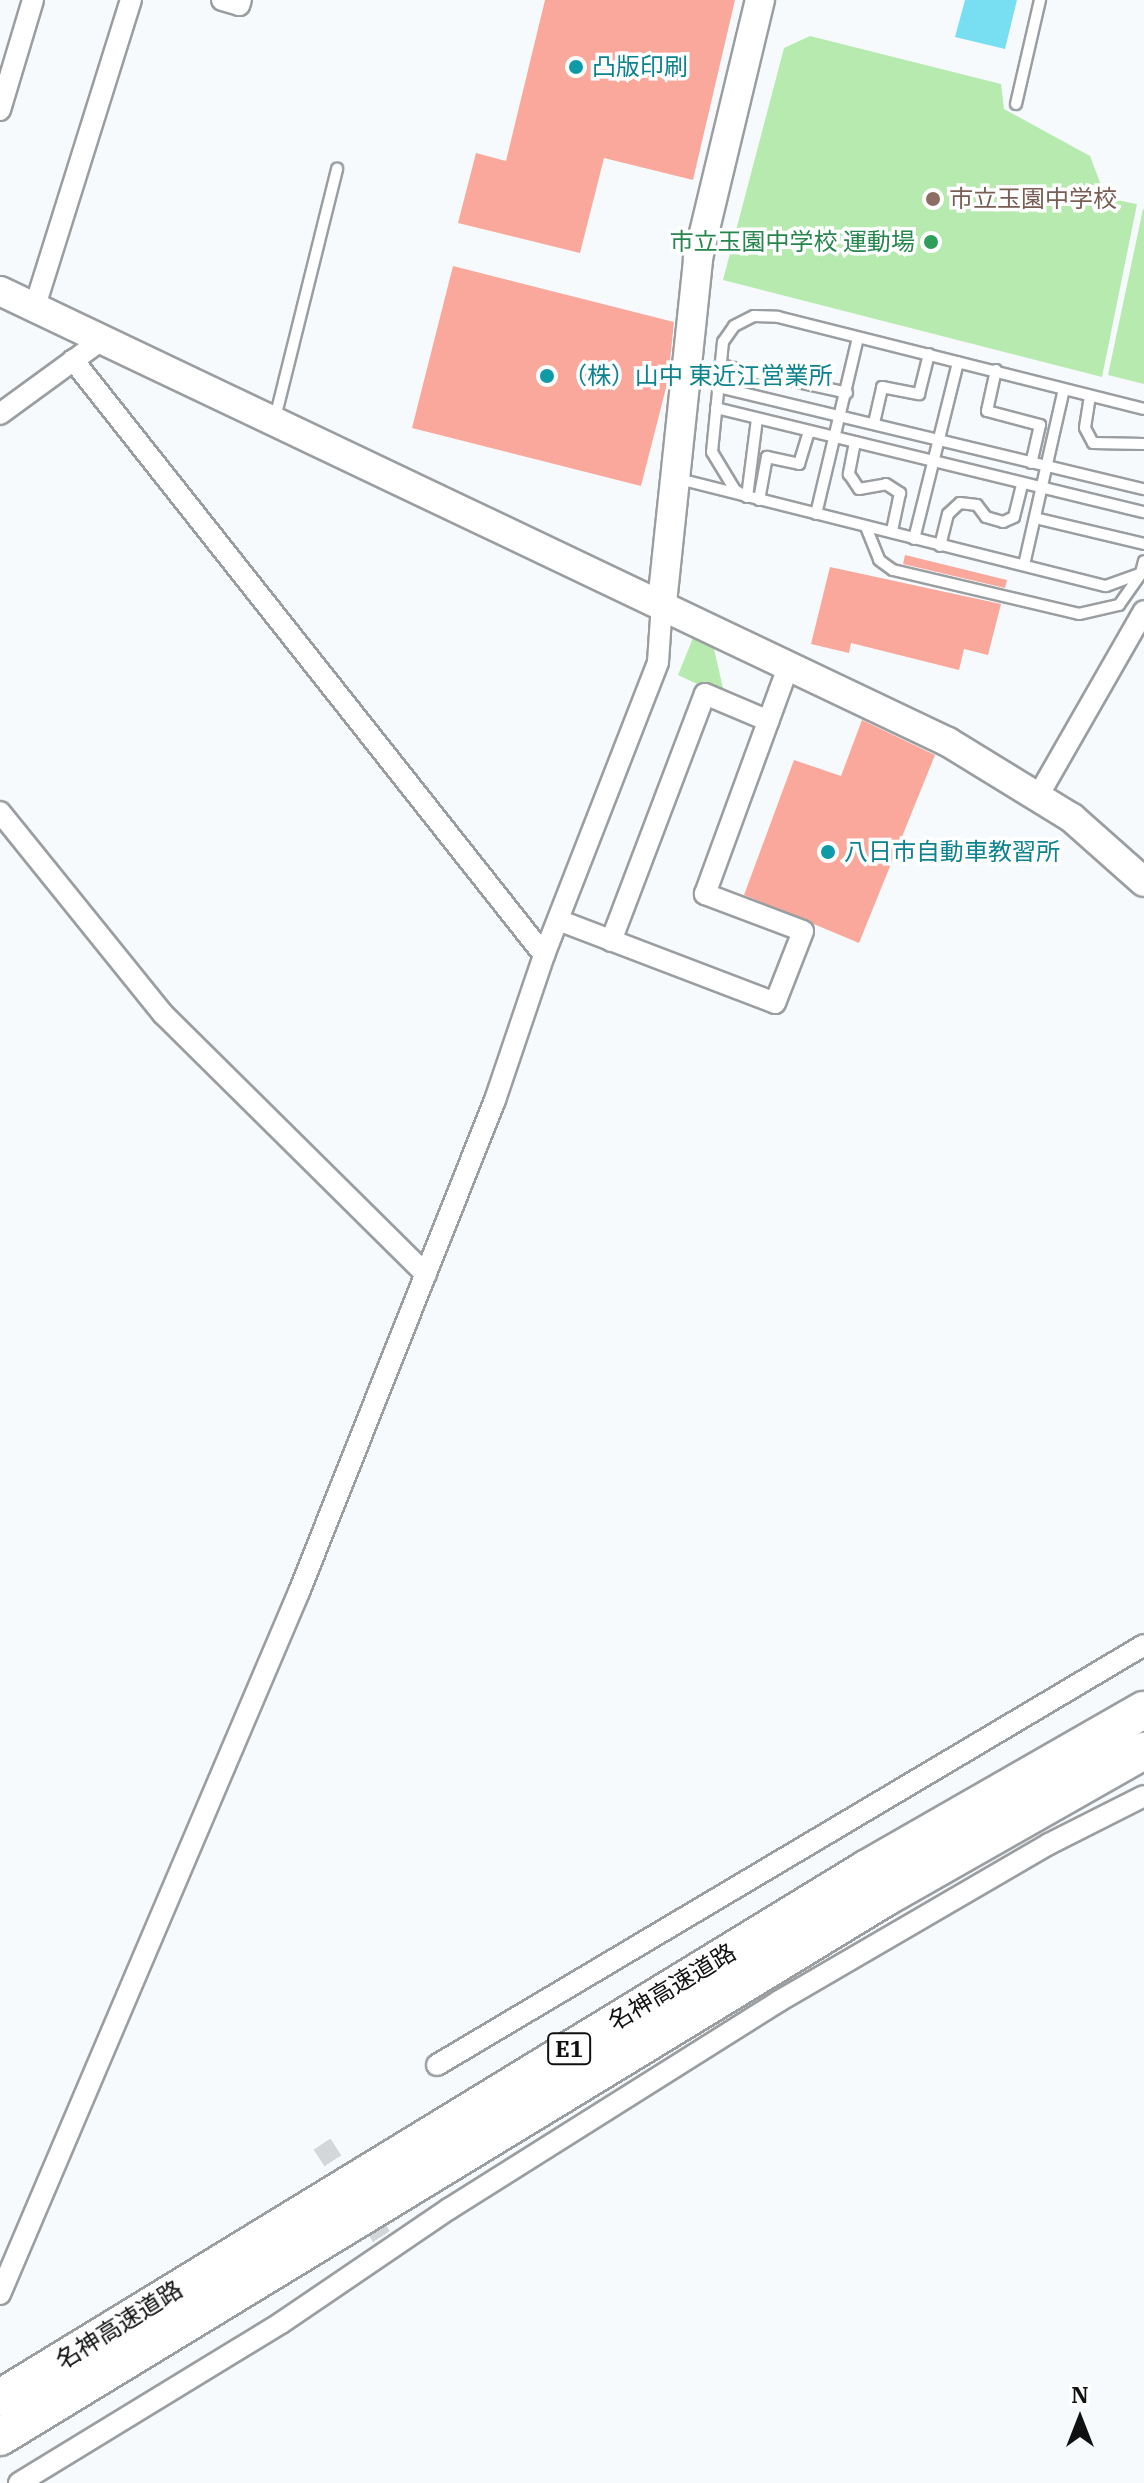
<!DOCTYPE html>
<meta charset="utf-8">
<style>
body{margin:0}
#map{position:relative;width:1144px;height:2483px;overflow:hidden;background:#f7fafd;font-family:"IBM Plex Serif","Noto Sans JP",serif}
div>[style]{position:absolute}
.green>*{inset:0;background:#b6eaaf}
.water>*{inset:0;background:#78def1}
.building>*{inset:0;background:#faa89b}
.street-tunnel>*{height:20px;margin-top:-10px;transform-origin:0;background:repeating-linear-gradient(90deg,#d4d7da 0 20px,transparent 0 30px)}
.roads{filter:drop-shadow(2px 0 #9b9ea1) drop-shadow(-2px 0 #9b9ea1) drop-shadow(0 2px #9b9ea1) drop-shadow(0 -2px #9b9ea1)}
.lane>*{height:10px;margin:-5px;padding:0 5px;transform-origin:5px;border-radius:5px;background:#fff}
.street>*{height:20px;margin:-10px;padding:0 10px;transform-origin:10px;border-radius:10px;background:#fff}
.secondary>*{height:28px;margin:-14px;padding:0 14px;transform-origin:14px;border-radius:14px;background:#fff}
.highway>*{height:36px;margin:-18px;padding:0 18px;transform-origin:18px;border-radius:18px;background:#fff}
.dots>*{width:22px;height:22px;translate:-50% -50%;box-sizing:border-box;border:4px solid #fff;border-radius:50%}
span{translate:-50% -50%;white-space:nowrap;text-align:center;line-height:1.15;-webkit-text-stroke:7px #fff;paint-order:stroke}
.shield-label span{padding:2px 6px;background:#fff;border:2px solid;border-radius:6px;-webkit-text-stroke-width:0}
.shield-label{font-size:22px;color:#101112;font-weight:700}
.culture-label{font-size:24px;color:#0d838f}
.left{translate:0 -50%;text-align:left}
.education-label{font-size:24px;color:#785e54}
.leisure-label{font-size:24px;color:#27864d}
.right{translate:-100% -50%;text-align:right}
.street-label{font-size:24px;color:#101112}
.north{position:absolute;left:1040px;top:2379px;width:80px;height:80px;-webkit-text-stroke:6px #fff;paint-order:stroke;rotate:0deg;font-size:22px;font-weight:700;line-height:32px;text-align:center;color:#101112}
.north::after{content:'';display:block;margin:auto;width:28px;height:36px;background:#101112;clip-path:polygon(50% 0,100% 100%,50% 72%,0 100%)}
</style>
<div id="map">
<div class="green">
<i style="clip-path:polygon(810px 36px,1001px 84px,1004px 109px,1090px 156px,1106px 198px,1137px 204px,1102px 377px,723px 280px,784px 48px)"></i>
<i style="clip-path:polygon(1143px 209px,1144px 210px,1144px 384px,1108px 375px)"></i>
<i style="clip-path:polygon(693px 638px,714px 649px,725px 697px,678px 675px)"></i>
</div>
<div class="water">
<i style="clip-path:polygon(965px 0,1017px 0,1005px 49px,955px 37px)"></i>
</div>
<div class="building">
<i style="clip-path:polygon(545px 0,735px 0,693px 180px,604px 158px,580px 253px,458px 223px,476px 153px,506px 161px)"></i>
<i style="clip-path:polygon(453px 266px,674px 322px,668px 380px,641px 486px,412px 428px)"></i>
<i style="clip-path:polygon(905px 555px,1007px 580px,1005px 588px,903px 564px)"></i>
<i style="clip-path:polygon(830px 567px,1001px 604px,988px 655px,964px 649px,959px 670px,851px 643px,849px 653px,811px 644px)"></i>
<i style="clip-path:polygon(862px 720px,935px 755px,859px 943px,744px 895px,794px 760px,841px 776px)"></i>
</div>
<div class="street-tunnel">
<i style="left:322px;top:2144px;width:130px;rotate:57.3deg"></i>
</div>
<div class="roads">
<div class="lane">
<i style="left:1016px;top:104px;width:107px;rotate:-77deg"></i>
<i style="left:720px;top:365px;width:130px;rotate:12.4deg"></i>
<i style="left:996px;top:370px;width:42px;rotate:102.4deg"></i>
<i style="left:987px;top:411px;width:55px;rotate:14.8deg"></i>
<i style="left:1040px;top:425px;width:39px;rotate:103deg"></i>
<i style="left:718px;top:387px;width:438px;rotate:13.5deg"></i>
<i style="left:1090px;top:396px;width:32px;rotate:99deg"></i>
<i style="left:1085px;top:428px;width:17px;rotate:62deg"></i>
<i style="left:1093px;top:443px;width:51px;rotate:1.1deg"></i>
<i style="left:716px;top:408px;width:440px;rotate:13.7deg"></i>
<i style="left:275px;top:418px;width:257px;rotate:-76deg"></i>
<i style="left:874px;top:423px;width:37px;rotate:-77deg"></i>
<i style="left:882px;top:387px;width:38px;rotate:11deg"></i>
<i style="left:919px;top:394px;width:41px;rotate:-76deg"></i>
<i style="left:855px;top:442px;width:33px;rotate:101deg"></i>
<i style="left:849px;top:474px;width:18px;rotate:56deg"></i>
<i style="left:859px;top:489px;width:27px;rotate:-10deg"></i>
<i style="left:886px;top:484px;width:17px;rotate:33deg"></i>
<i style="left:900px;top:493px;width:40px;rotate:102deg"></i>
<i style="left:675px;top:478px;width:444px;rotate:14.1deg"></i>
<i style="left:1106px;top:586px;width:37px;rotate:-20deg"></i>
<i style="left:1141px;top:573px;width:12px;rotate:-76deg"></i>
<i style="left:747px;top:497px;width:14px;rotate:-150deg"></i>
<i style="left:735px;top:490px;width:44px;rotate:-121.2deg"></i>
<i style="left:712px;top:452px;width:111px;rotate:-84.3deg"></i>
<i style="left:723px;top:342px;width:19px;rotate:-55deg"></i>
<i style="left:734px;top:326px;width:22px;rotate:-27deg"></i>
<i style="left:754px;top:316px;width:24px;rotate:2deg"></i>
<i style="left:778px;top:317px;width:377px;rotate:14.1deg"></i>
<i style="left:747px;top:497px;width:79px;rotate:-82.7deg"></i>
<i style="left:759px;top:500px;width:44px;rotate:-79.5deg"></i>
<i style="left:767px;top:457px;width:33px;rotate:12deg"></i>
<i style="left:799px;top:464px;width:34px;rotate:-73deg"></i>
<i style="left:816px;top:514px;width:181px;rotate:-76.6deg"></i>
<i style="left:1035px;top:518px;width:112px;rotate:13.4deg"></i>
<i style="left:866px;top:527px;width:35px;rotate:68deg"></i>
<i style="left:879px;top:560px;width:17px;rotate:36deg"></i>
<i style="left:893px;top:570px;width:191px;rotate:13.3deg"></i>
<i style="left:1079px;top:614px;width:41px;rotate:-12.7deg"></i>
<i style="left:1119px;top:605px;width:39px;rotate:-55deg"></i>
<i style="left:914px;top:539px;width:182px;rotate:-76deg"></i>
<i style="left:940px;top:546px;width:33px;rotate:-76deg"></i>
<i style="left:948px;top:514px;width:16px;rotate:-43deg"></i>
<i style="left:960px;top:503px;width:17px;rotate:7deg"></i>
<i style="left:977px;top:505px;width:15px;rotate:53deg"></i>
<i style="left:986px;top:517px;width:18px;rotate:16deg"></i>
<i style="left:1003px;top:522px;width:12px;rotate:-24deg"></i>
<i style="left:1014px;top:517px;width:34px;rotate:-76deg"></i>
<i style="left:1024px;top:565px;width:180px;rotate:-77.2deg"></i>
</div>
<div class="street">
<i style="left:222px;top:0;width:18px;rotate:16deg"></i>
<i style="left:239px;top:5px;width:5px;rotate:-68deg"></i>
<i style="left:0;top:110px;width:115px;rotate:-73.3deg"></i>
<i style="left:35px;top:306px;width:321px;rotate:-72.6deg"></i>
<i style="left:73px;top:360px;width:759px;rotate:51.63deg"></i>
<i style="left:0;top:414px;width:127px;rotate:-36.1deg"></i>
<i style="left:1038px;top:796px;width:213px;rotate:-60.2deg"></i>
<i style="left:0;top:812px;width:260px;rotate:51.1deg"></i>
<i style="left:163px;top:1014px;width:370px;rotate:44.7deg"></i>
<i style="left:558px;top:920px;width:232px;rotate:20.9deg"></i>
<i style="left:775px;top:1003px;width:77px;rotate:-68.7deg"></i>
<i style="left:803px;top:931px;width:105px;rotate:-159.3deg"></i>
<i style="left:705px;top:894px;width:242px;rotate:-69.9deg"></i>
<i style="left:611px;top:941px;width:264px;rotate:-69.2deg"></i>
<i style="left:705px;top:694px;width:69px;rotate:22.9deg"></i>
<i style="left:437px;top:2065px;width:822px;rotate:-30.71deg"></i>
<i style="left:0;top:2294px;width:763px;rotate:-66.93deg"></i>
<i style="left:299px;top:1592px;width:530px;rotate:-68.28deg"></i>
<i style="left:495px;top:1100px;width:153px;rotate:-71.3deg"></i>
<i style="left:544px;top:955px;width:314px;rotate:-68.7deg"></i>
<i style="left:658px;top:662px;width:59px;rotate:-86.1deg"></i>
<i style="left:19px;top:2483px;width:307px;rotate:-31.4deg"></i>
<i style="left:281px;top:2323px;width:203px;rotate:-34.2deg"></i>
<i style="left:449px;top:2209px;width:390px;rotate:-32.2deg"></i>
<i style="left:779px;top:2001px;width:312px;rotate:-30.2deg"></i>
<i style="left:1049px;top:1844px;width:106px;rotate:-26.8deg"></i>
</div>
<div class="secondary">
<i style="left:0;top:291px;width:1050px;rotate:25.44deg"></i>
<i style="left:948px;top:742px;width:145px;rotate:31.5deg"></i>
<i style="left:1072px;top:818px;width:96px;rotate:41.6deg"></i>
<i style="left:662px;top:603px;width:347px;rotate:-84deg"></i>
<i style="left:698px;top:258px;width:265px;rotate:-76.5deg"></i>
</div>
<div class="highway">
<i style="left:0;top:2398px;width:1015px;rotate:-31.42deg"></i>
<i style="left:866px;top:1869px;width:320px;rotate:-29.8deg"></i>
<i style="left:0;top:2437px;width:1034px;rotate:-31.35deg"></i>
<i style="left:883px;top:1899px;width:300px;rotate:-29.6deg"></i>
</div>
</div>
<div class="dots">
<i style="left:576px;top:67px;background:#0f9aa8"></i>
<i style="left:933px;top:199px;background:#8d6e63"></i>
<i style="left:931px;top:242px;background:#2e9e5b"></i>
<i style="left:547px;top:376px;background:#0f9aa8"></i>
<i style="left:828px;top:852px;background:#0f9aa8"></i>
</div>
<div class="shield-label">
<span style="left:569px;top:2049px">E1</span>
</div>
<div class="culture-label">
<span class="left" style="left:592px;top:67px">凸版印刷</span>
<span class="left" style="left:563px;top:376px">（株）山中 東近江営業所</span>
<span class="left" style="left:844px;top:852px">八日市自動車教習所</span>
</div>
<div class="education-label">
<span class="left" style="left:949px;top:199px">市立玉園中学校</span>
</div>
<div class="leisure-label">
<span class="right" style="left:915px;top:242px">市立玉園中学校 運動場</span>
</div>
<div class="street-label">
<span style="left:672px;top:1987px;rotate:-31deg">名神高速道路</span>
<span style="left:119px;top:2325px;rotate:-32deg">名神高速道路</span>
</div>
<div class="north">N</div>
</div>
